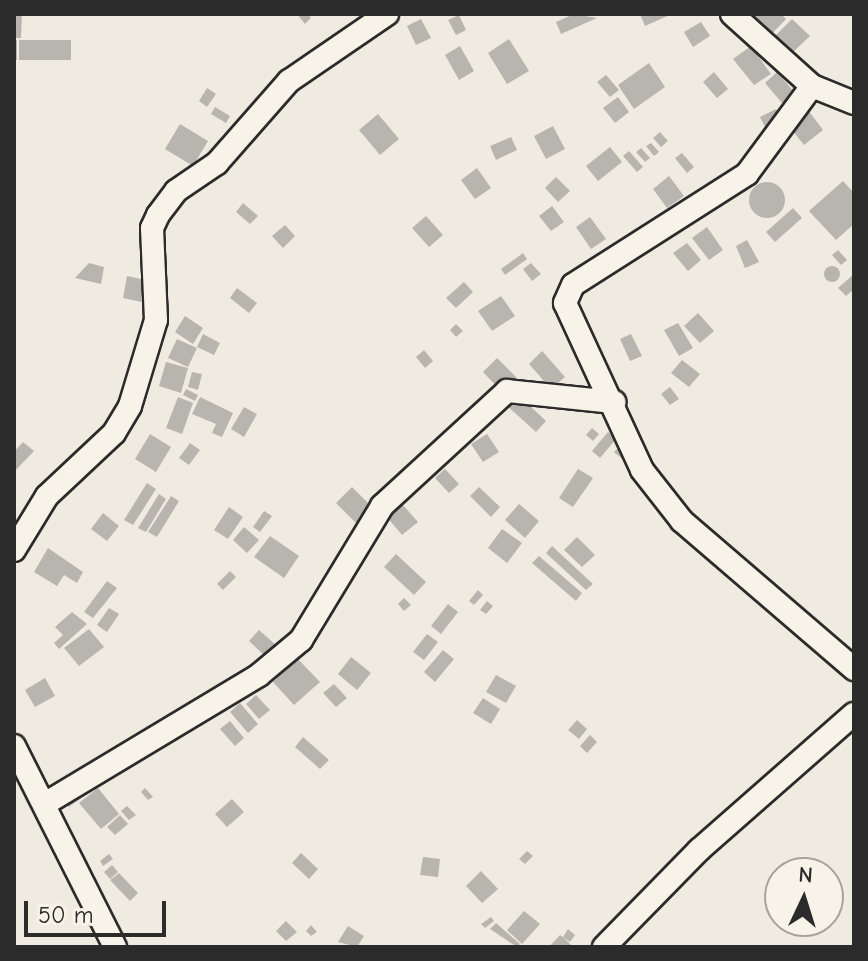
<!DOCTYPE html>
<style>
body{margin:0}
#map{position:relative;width:868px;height:961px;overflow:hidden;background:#efebe0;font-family:"Comic Neue",sans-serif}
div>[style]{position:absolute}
.building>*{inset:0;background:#b8b5ae}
.round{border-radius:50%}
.roads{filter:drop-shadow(2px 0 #2b2b2b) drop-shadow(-2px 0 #2b2b2b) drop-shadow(0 2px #2b2b2b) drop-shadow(0 -2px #2b2b2b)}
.minor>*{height:22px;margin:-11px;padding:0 11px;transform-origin:11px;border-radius:11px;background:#f7f3e8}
span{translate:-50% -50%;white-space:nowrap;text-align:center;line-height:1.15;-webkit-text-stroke:6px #f7f3e8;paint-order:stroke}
.frame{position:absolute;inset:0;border:16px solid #2b2b2b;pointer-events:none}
.north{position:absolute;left:764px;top:857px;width:80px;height:80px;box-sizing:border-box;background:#f7f3e8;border:2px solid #a5a39c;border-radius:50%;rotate:4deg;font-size:22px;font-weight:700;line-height:32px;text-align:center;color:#2b2b2b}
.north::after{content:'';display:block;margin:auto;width:28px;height:36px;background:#2b2b2b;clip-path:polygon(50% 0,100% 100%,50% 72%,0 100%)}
.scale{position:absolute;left:24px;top:901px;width:142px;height:36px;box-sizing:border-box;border:4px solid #2b2b2b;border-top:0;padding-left:10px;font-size:24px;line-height:28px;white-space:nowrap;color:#2b2b2b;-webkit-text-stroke:6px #f7f3e8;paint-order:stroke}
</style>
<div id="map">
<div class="building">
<i style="clip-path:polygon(14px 14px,22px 14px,21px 38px,14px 38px)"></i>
<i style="clip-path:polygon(297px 14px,308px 14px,311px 18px,305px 24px)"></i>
<i style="clip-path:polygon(574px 14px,597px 18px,561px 34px,556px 22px)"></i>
<i style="clip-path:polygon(640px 14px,672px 14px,645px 26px)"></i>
<i style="clip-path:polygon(755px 14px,781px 14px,786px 19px,769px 37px,750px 20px)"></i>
<i style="clip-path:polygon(459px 15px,466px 30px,456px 35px,448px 20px)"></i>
<i style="clip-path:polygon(421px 19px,431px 38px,416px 45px,407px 26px)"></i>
<i style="clip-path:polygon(792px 19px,810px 36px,791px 54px,774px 37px)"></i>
<i style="clip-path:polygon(701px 22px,710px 36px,693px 47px,684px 32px)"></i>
<i style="clip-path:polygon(509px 39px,529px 71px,507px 84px,488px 53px)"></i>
<i style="clip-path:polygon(14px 40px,17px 40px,17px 60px,14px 60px)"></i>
<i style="clip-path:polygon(19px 40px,71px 40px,71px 60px,19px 60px)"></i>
<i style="clip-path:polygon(460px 46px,474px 71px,459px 80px,445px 55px)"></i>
<i style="clip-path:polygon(751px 46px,771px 74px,754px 85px,733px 59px)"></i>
<i style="clip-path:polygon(649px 63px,665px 87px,634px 109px,618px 85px)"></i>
<i style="clip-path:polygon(714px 72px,728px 89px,717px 98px,703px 82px)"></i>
<i style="clip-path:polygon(777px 72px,795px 93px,782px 103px,765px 83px)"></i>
<i style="clip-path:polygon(606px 75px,619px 90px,610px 97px,597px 82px)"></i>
<i style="clip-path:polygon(207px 88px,216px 94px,207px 107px,199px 101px)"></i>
<i style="clip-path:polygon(618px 97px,629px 112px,615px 123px,603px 108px)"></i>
<i style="clip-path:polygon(215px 107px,230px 116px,226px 123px,211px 114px)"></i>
<i style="clip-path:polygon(776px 109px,782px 121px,766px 129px,760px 117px)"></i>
<i style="clip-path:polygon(808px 110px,823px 130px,804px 145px,788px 125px)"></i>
<i style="clip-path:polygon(378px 114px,399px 139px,380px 155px,359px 130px)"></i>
<i style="clip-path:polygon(180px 124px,208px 141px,193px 166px,165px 149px)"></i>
<i style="clip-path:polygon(553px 126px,565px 149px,546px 159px,534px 136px)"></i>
<i style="clip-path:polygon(660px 132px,668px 141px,661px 147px,653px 138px)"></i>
<i style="clip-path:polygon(511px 137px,517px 150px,496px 160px,490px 146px)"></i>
<i style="clip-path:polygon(651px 143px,659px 152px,654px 156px,646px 146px)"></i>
<i style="clip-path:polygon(610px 147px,622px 162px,598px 181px,586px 166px)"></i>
<i style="clip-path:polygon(641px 148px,650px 158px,645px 162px,636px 152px)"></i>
<i style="clip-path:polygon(629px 151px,643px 167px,637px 172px,623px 156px)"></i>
<i style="clip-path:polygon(682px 153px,694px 167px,687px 173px,675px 158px)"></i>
<i style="clip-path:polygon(477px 168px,491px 188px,475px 199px,461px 180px)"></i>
<i style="clip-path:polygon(669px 176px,684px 196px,667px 208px,653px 189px)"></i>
<i style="clip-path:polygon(556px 177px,570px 191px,558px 202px,545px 188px)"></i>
<i style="clip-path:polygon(843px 181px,854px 193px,854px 224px,836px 240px,809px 211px)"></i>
<i class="round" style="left:749px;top:182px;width:36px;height:36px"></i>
<i style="clip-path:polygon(243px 203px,258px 216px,250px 224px,236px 212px)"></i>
<i style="clip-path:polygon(552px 206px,564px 222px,551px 231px,539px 216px)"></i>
<i style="clip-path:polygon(793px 208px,802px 218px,775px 242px,766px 232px)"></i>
<i style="clip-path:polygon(426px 216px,443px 235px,429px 247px,412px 228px)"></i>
<i style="clip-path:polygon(590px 217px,606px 239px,591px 249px,576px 227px)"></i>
<i style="clip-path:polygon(285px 225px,295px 236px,283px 248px,272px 236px)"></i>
<i style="clip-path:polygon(707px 227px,723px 250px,709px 260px,692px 238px)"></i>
<i style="clip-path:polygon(747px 240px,759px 262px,745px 268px,736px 246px)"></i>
<i style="clip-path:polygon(687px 243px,701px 260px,688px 271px,673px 253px)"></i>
<i style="clip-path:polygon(838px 250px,847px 260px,841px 265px,832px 255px)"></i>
<i style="clip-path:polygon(523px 253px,527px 259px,505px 275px,501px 269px)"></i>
<i style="clip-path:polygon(89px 263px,104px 267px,101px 284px,75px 278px)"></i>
<i style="clip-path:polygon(531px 263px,541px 274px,532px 281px,523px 269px)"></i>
<i class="round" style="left:824px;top:266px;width:16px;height:16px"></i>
<i style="clip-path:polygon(854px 274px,854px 289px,846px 296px,838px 288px)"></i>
<i style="clip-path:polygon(127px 276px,150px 281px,151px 304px,123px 298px)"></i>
<i style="clip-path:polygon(464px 282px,473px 292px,456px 308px,446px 298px)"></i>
<i style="clip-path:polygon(237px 288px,257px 303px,249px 313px,230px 298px)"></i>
<i style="clip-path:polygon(501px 296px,515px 316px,492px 331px,478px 311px)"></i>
<i style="clip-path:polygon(698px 313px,714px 331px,700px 343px,684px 326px)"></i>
<i style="clip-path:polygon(185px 316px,203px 328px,193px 344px,175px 332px)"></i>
<i style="clip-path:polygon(678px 323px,693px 348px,679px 356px,664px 330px)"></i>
<i style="clip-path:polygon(456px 324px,463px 331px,456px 337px,450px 330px)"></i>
<i style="clip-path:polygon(203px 334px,220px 343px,214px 355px,197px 347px)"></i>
<i style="clip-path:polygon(631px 334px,642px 356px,630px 361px,620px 339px)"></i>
<i style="clip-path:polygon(177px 339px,197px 348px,188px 367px,168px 358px)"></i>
<i style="clip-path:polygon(424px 350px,433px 361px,425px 368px,416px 357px)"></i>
<i style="clip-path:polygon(542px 351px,565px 377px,551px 389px,529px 364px)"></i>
<i style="clip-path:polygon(497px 358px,517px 378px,502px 392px,483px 372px)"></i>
<i style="clip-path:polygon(682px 360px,700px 374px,689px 387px,671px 373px)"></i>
<i style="clip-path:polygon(166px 362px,188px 368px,181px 393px,159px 386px)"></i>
<i style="clip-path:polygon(192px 372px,202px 374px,198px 390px,188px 387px)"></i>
<i style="clip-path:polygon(670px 387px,679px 399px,670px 405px,661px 394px)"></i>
<i style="clip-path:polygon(186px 389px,198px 395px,195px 401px,183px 395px)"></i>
<i style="clip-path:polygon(515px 392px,546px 421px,536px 432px,504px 403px)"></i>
<i style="clip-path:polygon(178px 397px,193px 403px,182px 434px,166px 428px)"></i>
<i style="clip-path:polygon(200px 397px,233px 413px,222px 437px,212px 433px,216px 424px,192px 414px)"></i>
<i style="clip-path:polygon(244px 407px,257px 414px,244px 437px,231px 429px)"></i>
<i style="clip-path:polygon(592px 428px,599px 434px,593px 441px,586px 435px)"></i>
<i style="clip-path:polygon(608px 432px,616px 439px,600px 458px,592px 451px)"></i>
<i style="clip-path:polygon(150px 434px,171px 447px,156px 472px,135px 459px)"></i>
<i style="clip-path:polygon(487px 434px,499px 452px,483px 462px,471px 444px)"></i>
<i style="clip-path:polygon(23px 442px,34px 451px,14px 472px,14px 452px)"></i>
<i style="clip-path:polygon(190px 443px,200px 450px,189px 465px,179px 458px)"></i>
<i style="clip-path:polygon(620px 446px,627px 463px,614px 452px)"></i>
<i style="clip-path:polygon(445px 469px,459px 484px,449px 493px,435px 478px)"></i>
<i style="clip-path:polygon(578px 469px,593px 478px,573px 507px,559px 498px)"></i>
<i style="clip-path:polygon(147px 483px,156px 489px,133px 525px,124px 520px)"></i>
<i style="clip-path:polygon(352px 487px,372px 507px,356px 523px,336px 503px)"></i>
<i style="clip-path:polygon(479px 487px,500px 507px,491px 517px,470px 496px)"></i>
<i style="clip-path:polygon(159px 494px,166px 499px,146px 532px,138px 528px)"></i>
<i style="clip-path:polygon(171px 496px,179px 501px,157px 537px,148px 532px)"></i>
<i style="clip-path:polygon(402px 504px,418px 522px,402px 535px,386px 516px)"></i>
<i style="clip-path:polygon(519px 504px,539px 521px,525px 538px,505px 520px)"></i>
<i style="clip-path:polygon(229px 507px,243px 517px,228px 539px,214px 530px)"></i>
<i style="clip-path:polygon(264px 511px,272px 516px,260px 532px,253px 527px)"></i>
<i style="clip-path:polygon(103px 513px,119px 526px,107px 541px,91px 529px)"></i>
<i style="clip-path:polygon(244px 527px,259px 540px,247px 553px,233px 540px)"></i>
<i style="clip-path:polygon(502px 529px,522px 543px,507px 563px,488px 548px)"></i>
<i style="clip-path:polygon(270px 536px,299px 556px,284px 578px,254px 557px)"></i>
<i style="clip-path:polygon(577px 537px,595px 555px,582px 567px,564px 550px)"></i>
<i style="clip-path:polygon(552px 546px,593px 584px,586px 590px,546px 553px)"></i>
<i style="clip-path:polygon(48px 548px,83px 572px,77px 583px,64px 575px,57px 586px,34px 572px)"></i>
<i style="clip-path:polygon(396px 554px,426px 582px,414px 595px,384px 567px)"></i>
<i style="clip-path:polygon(539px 556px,582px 593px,576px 601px,532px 563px)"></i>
<i style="clip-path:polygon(230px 571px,236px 577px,223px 590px,217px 584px)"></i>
<i style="clip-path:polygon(107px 581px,117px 588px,93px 618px,84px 612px)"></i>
<i style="clip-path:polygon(478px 590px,483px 595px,474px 605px,469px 601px)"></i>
<i style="clip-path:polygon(404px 598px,411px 605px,404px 611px,398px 604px)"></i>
<i style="clip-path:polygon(487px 601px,493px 606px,486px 614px,480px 610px)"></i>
<i style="clip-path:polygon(448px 604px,458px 612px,441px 634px,431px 626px)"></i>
<i style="clip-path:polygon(109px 608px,119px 614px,107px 632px,97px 625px)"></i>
<i style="clip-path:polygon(72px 612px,87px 624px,59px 649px,54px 643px,63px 635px,55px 627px)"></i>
<i style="clip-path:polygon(89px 629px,104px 647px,79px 666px,64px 648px)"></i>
<i style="clip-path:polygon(259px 630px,277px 646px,266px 657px,249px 641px)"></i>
<i style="clip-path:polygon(427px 634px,438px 642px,424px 660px,413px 652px)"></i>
<i style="clip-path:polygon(443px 650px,454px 659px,435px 682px,424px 672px)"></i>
<i style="clip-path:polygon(351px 657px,371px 673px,357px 690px,338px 674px)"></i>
<i style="clip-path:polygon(298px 659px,320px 682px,294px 705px,273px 682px)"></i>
<i style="clip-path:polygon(496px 675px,516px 686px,506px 703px,486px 692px)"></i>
<i style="clip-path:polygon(45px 678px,55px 696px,35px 707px,25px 690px)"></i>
<i style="clip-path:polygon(334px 684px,347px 698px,336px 707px,323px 693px)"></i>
<i style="clip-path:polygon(256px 695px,270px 710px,259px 719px,246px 704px)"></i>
<i style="clip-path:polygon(483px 698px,500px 709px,491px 724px,473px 713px)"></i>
<i style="clip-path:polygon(240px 703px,258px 724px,248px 733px,230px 712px)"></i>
<i style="clip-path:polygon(577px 720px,587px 729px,579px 739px,568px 730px)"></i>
<i style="clip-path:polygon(230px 721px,244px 738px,235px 746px,220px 729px)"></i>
<i style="clip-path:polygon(590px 735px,597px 742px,587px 753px,580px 746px)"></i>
<i style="clip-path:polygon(303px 737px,329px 760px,320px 769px,295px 747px)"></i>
<i style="clip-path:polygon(80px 783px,88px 793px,69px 807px,61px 798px)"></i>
<i style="clip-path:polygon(98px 788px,119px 814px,101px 829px,79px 803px)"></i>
<i style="clip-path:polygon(145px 788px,153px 797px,148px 800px,141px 792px)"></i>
<i style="clip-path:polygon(232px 799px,244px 812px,227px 827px,215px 814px)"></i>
<i style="clip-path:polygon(127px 806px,136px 815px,129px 820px,121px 811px)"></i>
<i style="clip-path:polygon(120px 815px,128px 824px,115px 835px,107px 827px)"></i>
<i style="clip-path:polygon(527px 851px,533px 856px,525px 864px,519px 859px)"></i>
<i style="clip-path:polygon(301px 853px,318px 869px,309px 879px,292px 863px)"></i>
<i style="clip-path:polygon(109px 854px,113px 859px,103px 866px,100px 861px)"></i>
<i style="clip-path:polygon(423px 857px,440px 859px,438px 877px,420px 875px)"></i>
<i style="clip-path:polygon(112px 865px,118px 872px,110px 879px,104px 872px)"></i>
<i style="clip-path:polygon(481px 871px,498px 889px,482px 903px,466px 886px)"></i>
<i style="clip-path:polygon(119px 873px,138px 893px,130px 901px,110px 880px)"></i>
<i style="clip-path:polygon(524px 911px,540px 924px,522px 944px,507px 930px)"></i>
<i style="clip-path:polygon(491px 917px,494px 921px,485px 928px,481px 924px)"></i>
<i style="clip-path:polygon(286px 921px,297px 932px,286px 941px,276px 931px)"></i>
<i style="clip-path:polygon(496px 923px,520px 944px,517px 947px,490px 929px)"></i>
<i style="clip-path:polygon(311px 925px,317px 932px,311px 936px,306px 931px)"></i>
<i style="clip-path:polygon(348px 926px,364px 936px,357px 947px,338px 942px)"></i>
<i style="clip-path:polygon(568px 929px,575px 935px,570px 942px,563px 937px)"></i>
<i style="clip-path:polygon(560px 935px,564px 938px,573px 947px,549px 947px)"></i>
</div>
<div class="roads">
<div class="minor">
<i style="left:732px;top:14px;width:108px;rotate:42deg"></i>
<i style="left:812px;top:86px;width:45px;rotate:22deg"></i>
<i style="left:812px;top:86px;width:109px;rotate:126.5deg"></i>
<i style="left:747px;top:174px;width:206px;rotate:147.5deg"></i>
<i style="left:573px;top:285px;width:20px;rotate:114deg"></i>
<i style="left:565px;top:303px;width:184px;rotate:65.2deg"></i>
<i style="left:642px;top:470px;width:65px;rotate:51.9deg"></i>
<i style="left:682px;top:521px;width:227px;rotate:40.7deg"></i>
<i style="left:14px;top:550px;width:63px;rotate:-58.6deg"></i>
<i style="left:47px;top:496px;width:92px;rotate:-43.2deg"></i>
<i style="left:114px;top:433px;width:31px;rotate:-59deg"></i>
<i style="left:130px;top:406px;width:90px;rotate:-73.2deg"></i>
<i style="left:156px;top:320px;width:92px;rotate:-92.5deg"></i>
<i style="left:152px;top:228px;width:14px;rotate:-65deg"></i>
<i style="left:158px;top:215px;width:30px;rotate:-53deg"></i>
<i style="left:176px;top:191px;width:50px;rotate:-34.3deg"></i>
<i style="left:217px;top:163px;width:109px;rotate:-48.7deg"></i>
<i style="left:289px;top:81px;width:119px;rotate:-34.4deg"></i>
<i style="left:14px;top:746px;width:225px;rotate:63.3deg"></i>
<i style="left:48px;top:802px;width:246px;rotate:-31deg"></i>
<i style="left:259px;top:675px;width:55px;rotate:-39.8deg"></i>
<i style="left:301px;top:640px;width:157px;rotate:-58.8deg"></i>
<i style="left:382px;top:506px;width:170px;rotate:-42.6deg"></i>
<i style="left:507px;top:391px;width:108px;rotate:5.9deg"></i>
<i style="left:604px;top:947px;width:136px;rotate:-45.6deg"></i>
<i style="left:699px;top:850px;width:206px;rotate:-41.3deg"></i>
</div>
</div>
<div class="frame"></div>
<div class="north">N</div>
<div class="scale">50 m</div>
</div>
